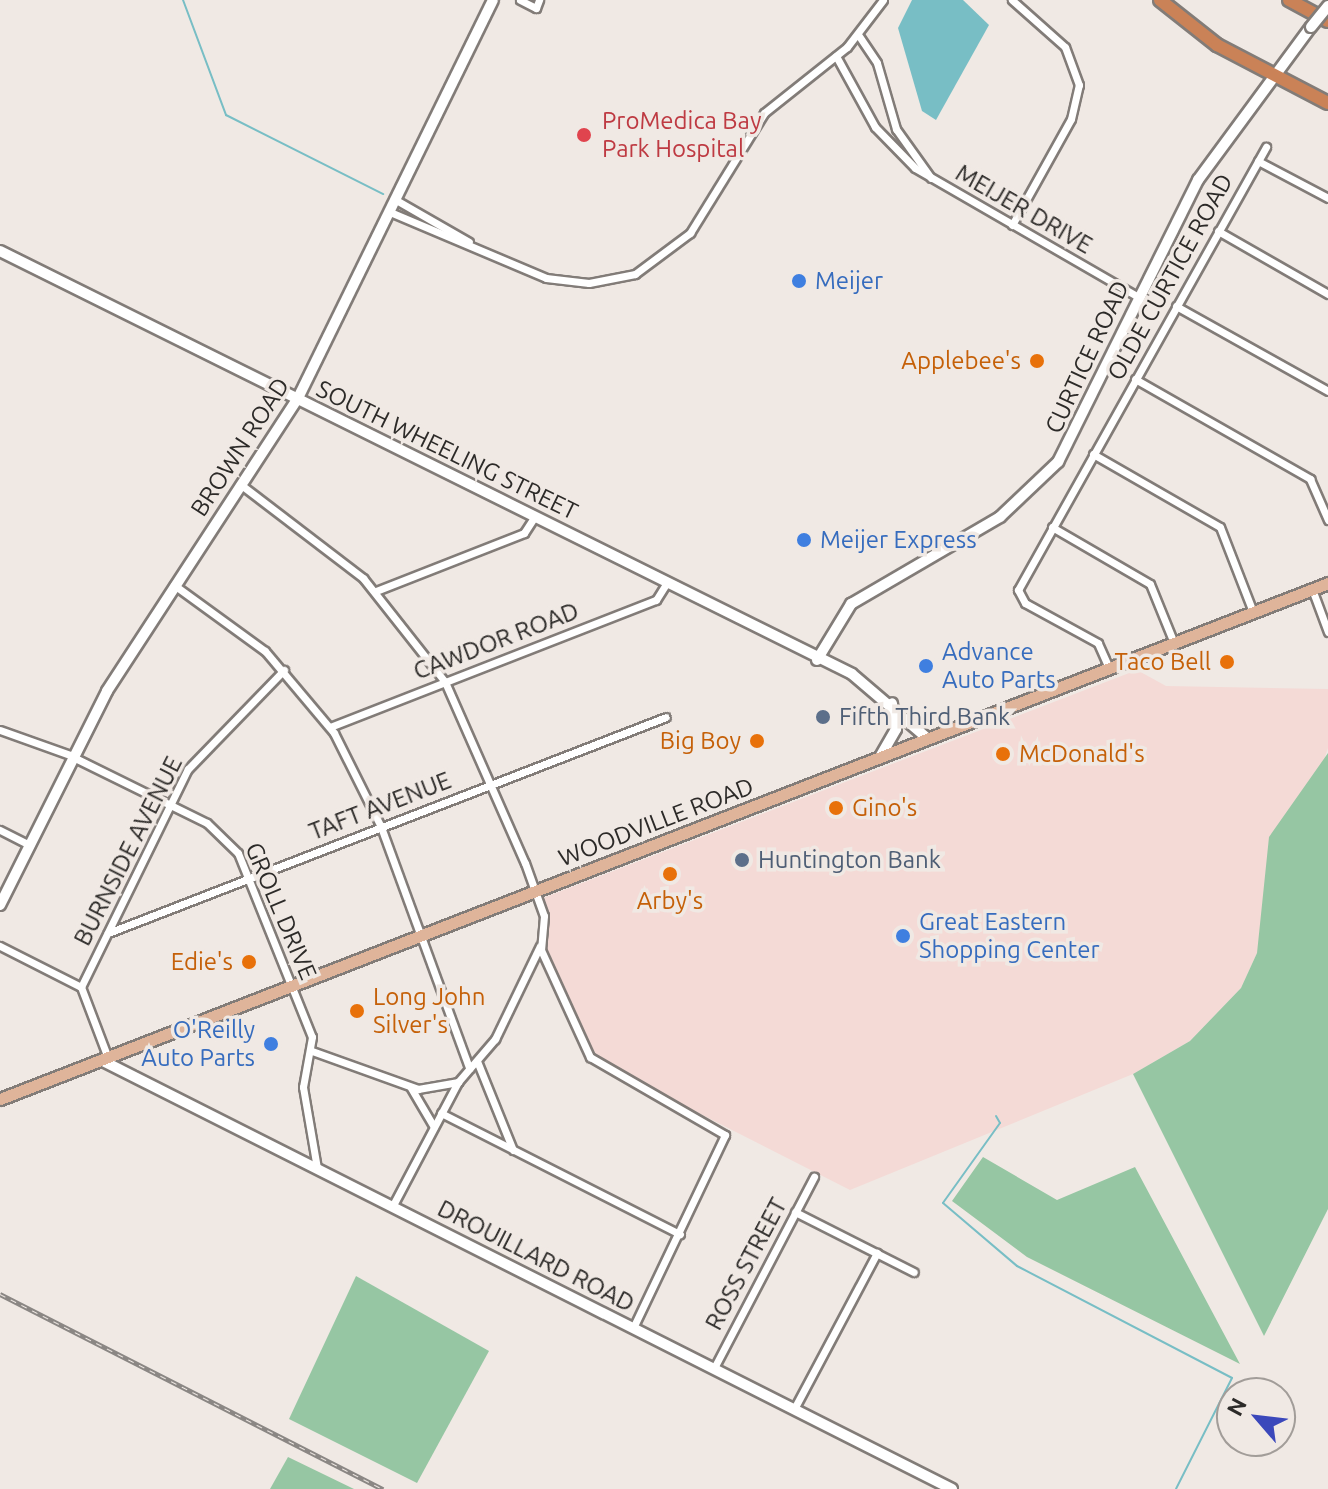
<!DOCTYPE html>
<style>
body{margin:0}
#map{position:relative;width:1328px;height:1489px;overflow:hidden;background:#f0e9e4;font-family:Ubuntu,sans-serif}
div>[style]{position:absolute}
.commercial>*{inset:0;background:#f4dad6}
.forest>*{inset:0;background:#96c6a3}
.water>*{inset:0;background:#78bec5}
.stream>*{height:2px;margin:-1px;padding:0 1px;transform-origin:1px;border-radius:1px;background:#78bec5}
.roads{filter:drop-shadow(2px 0 #827c78) drop-shadow(-2px 0 #827c78) drop-shadow(0 2px #827c78) drop-shadow(0 -2px #827c78)}
.street>*{height:7px;margin:-3.5px;padding:0 3.5px;transform-origin:3.5px;border-radius:3.5px;background:#fff}
.secondary>*{height:10px;margin:-5px;padding:0 5px;transform-origin:5px;border-radius:5px;background:#fff}
.primary>*{height:11px;margin:-5.5px;padding:0 5.5px;transform-origin:5.5px;border-radius:5.5px;background:#dfb49a}
.highway>*{height:12px;margin:-6px;padding:0 6px;transform-origin:6px;border-radius:6px;background:#ca8257}
.rail>*{height:5px;margin-top:-2.5px;transform-origin:0;background:repeating-linear-gradient(90deg,#f0e9e4 0 6px,#8b8784 0 12px);box-sizing:border-box;border-block:2px solid #8b8784}
.bridges{filter:drop-shadow(2px 0 #827c78) drop-shadow(-2px 0 #827c78) drop-shadow(0 2px #827c78) drop-shadow(0 -2px #827c78)}
.secondary-bridge>*{height:10px;margin:-5px;padding:0 5px;transform-origin:5px;border-radius:5px;background:#fff}
.dots>*{width:22px;height:22px;translate:-50% -50%;box-sizing:border-box;border:4px solid #f0e9e4;border-radius:50%}
span{translate:-50% -50%;white-space:nowrap;text-align:center;line-height:1.15;-webkit-text-stroke:7px #f0e9e4;paint-order:stroke}
.health-label{font-size:24px;color:#be3a42}
.left{translate:0 -50%;text-align:left}
.street-label{font-size:24px;color:#2c2a28}
.shop-label{font-size:24px;color:#366cbe}
.right{translate:-100% -50%;text-align:right}
.food-label{font-size:24px;color:#c56008}
.service-label{font-size:24px;color:#4e5e75}
.north{position:absolute;left:1216px;top:1377px;width:80px;height:80px;box-sizing:border-box;background:#f0e9e4;border:2px solid #a29d99;border-radius:50%;rotate:298deg;font-size:22px;font-weight:700;line-height:32px;text-align:center;color:#2c2a28}
.north::after{content:'';display:block;margin:auto;width:28px;height:36px;background:#3b48bb;clip-path:polygon(50% 0,100% 100%,50% 72%,0 100%)}
</style>
<div id="map">
<div class="commercial">
<i style="clip-path:polygon(1137px 670px,1166px 686px,1328px 689px,1328px 748px,1257px 953px,1241px 988px,1190px 1041px,1133px 1074px,850px 1190px,610px 1068px,594px 1052px,546px 949px,543px 898px)"></i>
</div>
<div class="forest">
<i style="clip-path:polygon(1328px 753px,1328px 1209px,1264px 1336px,1133px 1074px,1190px 1041px,1241px 988px,1257px 953px,1269px 837px)"></i>
<i style="clip-path:polygon(983px 1157px,1057px 1200px,1135px 1167px,1240px 1364px,1027px 1257px,952px 1201px)"></i>
<i style="clip-path:polygon(356px 1276px,489px 1351px,417px 1483px,289px 1419px)"></i>
<i style="clip-path:polygon(288px 1457px,354px 1489px,270px 1489px)"></i>
</div>
<div class="water">
<i style="clip-path:polygon(912px 0,963px 0,989px 25px,936px 120px,922px 111px,898px 28px)"></i>
</div>
<div class="stream">
<i style="left:183px;top:0;width:123px;rotate:69.5deg"></i>
<i style="left:226px;top:115px;width:176px;rotate:26.7deg"></i>
<i style="left:996px;top:1116px;width:8px;rotate:60deg"></i>
<i style="left:1000px;top:1123px;width:98px;rotate:125.5deg"></i>
<i style="left:943px;top:1203px;width:97px;rotate:40.4deg"></i>
<i style="left:1017px;top:1266px;width:242px;rotate:27.5deg"></i>
<i style="left:1232px;top:1378px;width:124px;rotate:116.8deg"></i>
</div>
<div class="roads">
<div class="street">
<i style="left:520px;top:0;width:18px;rotate:27deg"></i>
<i style="left:536px;top:8px;width:9px;rotate:-69deg"></i>
<i style="left:859px;top:36px;width:32px;rotate:56deg"></i>
<i style="left:877px;top:63px;width:69px;rotate:73.9deg"></i>
<i style="left:896px;top:129px;width:60px;rotate:54.5deg"></i>
<i style="left:836px;top:56px;width:81px;rotate:61.2deg"></i>
<i style="left:875px;top:127px;width:57px;rotate:45.7deg"></i>
<i style="left:915px;top:168px;width:256px;rotate:30deg"></i>
<i style="left:1258px;top:161px;width:79px;rotate:27.9deg"></i>
<i style="left:396px;top:200px;width:84px;rotate:29.9deg"></i>
<i style="left:390px;top:212px;width:169px;rotate:22.9deg"></i>
<i style="left:546px;top:278px;width:43px;rotate:6.6deg"></i>
<i style="left:589px;top:283px;width:47px;rotate:-11.1deg"></i>
<i style="left:635px;top:274px;width:69px;rotate:-36.7deg"></i>
<i style="left:690px;top:233px;width:141px;rotate:-58.3deg"></i>
<i style="left:764px;top:113px;width:106px;rotate:-38.5deg"></i>
<i style="left:847px;top:47px;width:59px;rotate:-52.5deg"></i>
<i style="left:1012px;top:225px;width:121px;rotate:-60.9deg"></i>
<i style="left:1071px;top:119px;width:35px;rotate:-77deg"></i>
<i style="left:1079px;top:85px;width:40px;rotate:-110.2deg"></i>
<i style="left:1065px;top:47px;width:71px;rotate:-138.4deg"></i>
<i style="left:1218px;top:231px;width:127px;rotate:29.8deg"></i>
<i style="left:1176px;top:306px;width:174px;rotate:29.2deg"></i>
<i style="left:1135px;top:379px;width:202px;rotate:29.7deg"></i>
<i style="left:1310px;top:479px;width:45px;rotate:66.3deg"></i>
<i style="left:1093px;top:454px;width:146px;rotate:29.9deg"></i>
<i style="left:1220px;top:527px;width:91px;rotate:68.8deg"></i>
<i style="left:240px;top:484px;width:155px;rotate:37.4deg"></i>
<i style="left:363px;top:578px;width:132px;rotate:51.7deg"></i>
<i style="left:445px;top:682px;width:198px;rotate:66.2deg"></i>
<i style="left:525px;top:863px;width:56px;rotate:70.3deg"></i>
<i style="left:544px;top:916px;width:34px;rotate:95deg"></i>
<i style="left:541px;top:950px;width:118px;rotate:65.4deg"></i>
<i style="left:590px;top:1057px;width:156px;rotate:30deg"></i>
<i style="left:725px;top:1135px;width:214px;rotate:115.5deg"></i>
<i style="left:1052px;top:527px;width:113px;rotate:30.2deg"></i>
<i style="left:1150px;top:584px;width:64px;rotate:67.9deg"></i>
<i style="left:174px;top:585px;width:112px;rotate:36deg"></i>
<i style="left:265px;top:651px;width:107px;rotate:49.9deg"></i>
<i style="left:334px;top:733px;width:105px;rotate:63.4deg"></i>
<i style="left:381px;top:827px;width:257px;rotate:69.9deg"></i>
<i style="left:1312px;top:589px;width:46px;rotate:69.6deg"></i>
<i style="left:376px;top:591px;width:159px;rotate:-21.4deg"></i>
<i style="left:524px;top:533px;width:20px;rotate:-57deg"></i>
<i style="left:1109px;top:668px;width:27px;rotate:-114deg"></i>
<i style="left:1098px;top:643px;width:83px;rotate:-151.3deg"></i>
<i style="left:1025px;top:603px;width:15px;rotate:-118deg"></i>
<i style="left:1018px;top:590px;width:508px;rotate:-60.76deg"></i>
<i style="left:330px;top:727px;width:350px;rotate:-21.3deg"></i>
<i style="left:656px;top:600px;width:22px;rotate:-58deg"></i>
<i style="left:0;top:730px;width:77px;rotate:19.6deg"></i>
<i style="left:73px;top:757px;width:149px;rotate:26.2deg"></i>
<i style="left:207px;top:823px;width:43px;rotate:44.1deg"></i>
<i style="left:238px;top:853px;width:198px;rotate:68.1deg"></i>
<i style="left:312px;top:1037px;width:51px;rotate:100.2deg"></i>
<i style="left:303px;top:1087px;width:82px;rotate:80.2deg"></i>
<i style="left:0;top:830px;width:34px;rotate:27deg"></i>
<i style="left:108px;top:933px;width:598px;rotate:-21.16deg"></i>
<i style="left:0;top:946px;width:91px;rotate:26.8deg"></i>
<i style="left:81px;top:987px;width:76px;rotate:69.2deg"></i>
<i style="left:81px;top:987px;width:243px;rotate:-63.9deg"></i>
<i style="left:188px;top:769px;width:138px;rotate:-45.9deg"></i>
<i style="left:312px;top:1051px;width:113px;rotate:19.7deg"></i>
<i style="left:418px;top:1089px;width:41px;rotate:-9.9deg"></i>
<i style="left:477px;top:1061px;width:96px;rotate:68deg"></i>
<i style="left:411px;top:1088px;width:45px;rotate:59.5deg"></i>
<i style="left:441px;top:1113px;width:268px;rotate:26.9deg"></i>
<i style="left:392px;top:1207px;width:141px;rotate:-62.2deg"></i>
<i style="left:458px;top:1082px;width:57px;rotate:-49.3deg"></i>
<i style="left:495px;top:1039px;width:103px;rotate:-64.2deg"></i>
<i style="left:795px;top:1212px;width:133px;rotate:26.8deg"></i>
<i style="left:714px;top:1368px;width:216px;rotate:-62.4deg"></i>
<i style="left:794px;top:1409px;width:177px;rotate:-62deg"></i>
</div>
<div class="secondary">
<i style="left:0;top:251px;width:951px;rotate:26.4deg"></i>
<i style="left:852px;top:674px;width:99px;rotate:40.5deg"></i>
<i style="left:817px;top:660px;width:66px;rotate:-58.7deg"></i>
<i style="left:851px;top:604px;width:173px;rotate:-30.3deg"></i>
<i style="left:1000px;top:517px;width:80px;rotate:-43.5deg"></i>
<i style="left:1058px;top:462px;width:315px;rotate:-63.6deg"></i>
<i style="left:1198px;top:180px;width:190px;rotate:-53.6deg"></i>
<i style="left:880px;top:757px;width:32px;rotate:-60deg"></i>
<i style="left:896px;top:729px;width:26px;rotate:-99deg"></i>
<i style="left:0;top:905px;width:239px;rotate:-63.4deg"></i>
<i style="left:107px;top:691px;width:350px;rotate:-56.9deg"></i>
<i style="left:298px;top:398px;width:443px;rotate:-63.9deg"></i>
<i style="left:101px;top:1060px;width:953px;rotate:26.75deg"></i>
</div>
<div class="primary">
<i style="left:0;top:1099px;width:1425px;rotate:-21.23deg"></i>
</div>
<div class="highway">
<i style="left:1160px;top:0;width:73px;rotate:38.3deg"></i>
<i style="left:1217px;top:45px;width:125px;rotate:27.6deg"></i>
<i style="left:1289px;top:0;width:44px;rotate:28.3deg"></i>
</div>
</div>
<div class="rail">
<i style="left:0;top:1294px;width:430px;rotate:27deg"></i>
</div>
<div class="bridges">
<div class="secondary-bridge">
<i style="left:1311px;top:27px;width:27px;rotate:-51deg"></i>
</div>
</div>
<div class="dots">
<i style="left:584px;top:135px;background:#e0444e"></i>
<i style="left:799px;top:281px;background:#3f7fe0"></i>
<i style="left:1037px;top:361px;background:#e8710a"></i>
<i style="left:804px;top:540px;background:#3f7fe0"></i>
<i style="left:1227px;top:662px;background:#e8710a"></i>
<i style="left:926px;top:666px;background:#3f7fe0"></i>
<i style="left:823px;top:717px;background:#5c6f8a"></i>
<i style="left:757px;top:741px;background:#e8710a"></i>
<i style="left:1003px;top:754px;background:#e8710a"></i>
<i style="left:836px;top:808px;background:#e8710a"></i>
<i style="left:742px;top:860px;background:#5c6f8a"></i>
<i style="left:670px;top:874px;background:#e8710a"></i>
<i style="left:903px;top:936px;background:#3f7fe0"></i>
<i style="left:249px;top:962px;background:#e8710a"></i>
<i style="left:357px;top:1011px;background:#e8710a"></i>
<i style="left:271px;top:1044px;background:#3f7fe0"></i>
</div>
<div class="health-label">
<span class="left" style="left:602px;top:135px">ProMedica Bay<br>Park Hospital</span>
</div>
<div class="street-label">
<span style="left:1024px;top:209px;rotate:30deg">MEIJER DRIVE</span>
<span style="left:1170px;top:277px;rotate:-61deg">OLDE CURTICE ROAD</span>
<span style="left:1087px;top:357px;rotate:-65deg">CURTICE ROAD</span>
<span style="left:240px;top:447px;rotate:-57deg">BROWN ROAD</span>
<span style="left:447px;top:450px;rotate:26deg">SOUTH WHEELING STREET</span>
<span style="left:496px;top:641px;rotate:-21deg">CAWDOR ROAD</span>
<span style="left:380px;top:806px;rotate:-21deg">TAFT AVENUE</span>
<span style="left:656px;top:822px;rotate:-21deg">WOODVILLE ROAD</span>
<span style="left:128px;top:851px;rotate:-63deg">BURNSIDE AVENUE</span>
<span style="left:281px;top:911px;rotate:67deg">GROLL DRIVE</span>
<span style="left:536px;top:1256px;rotate:27deg">DROUILLARD ROAD</span>
<span style="left:746px;top:1264px;rotate:-62deg">ROSS STREET</span>
</div>
<div class="shop-label">
<span class="left" style="left:815px;top:281px">Meijer</span>
<span class="left" style="left:820px;top:540px">Meijer Express</span>
<span class="left" style="left:942px;top:666px">Advance<br>Auto Parts</span>
<span class="left" style="left:919px;top:936px">Great Eastern<br>Shopping Center</span>
<span class="right" style="left:255px;top:1044px">O'Reilly<br>Auto Parts</span>
</div>
<div class="food-label">
<span class="right" style="left:1021px;top:361px">Applebee's</span>
<span class="right" style="left:1211px;top:662px">Taco Bell</span>
<span class="right" style="left:741px;top:741px">Big Boy</span>
<span class="left" style="left:1019px;top:754px">McDonald's</span>
<span class="left" style="left:852px;top:808px">Gino's</span>
<span style="left:670px;top:901px">Arby's</span>
<span class="right" style="left:233px;top:962px">Edie's</span>
<span class="left" style="left:373px;top:1011px">Long John<br>Silver's</span>
</div>
<div class="service-label">
<span class="left" style="left:839px;top:717px">Fifth Third Bank</span>
<span class="left" style="left:758px;top:860px">Huntington Bank</span>
</div>
<div class="north">N</div>
</div>
